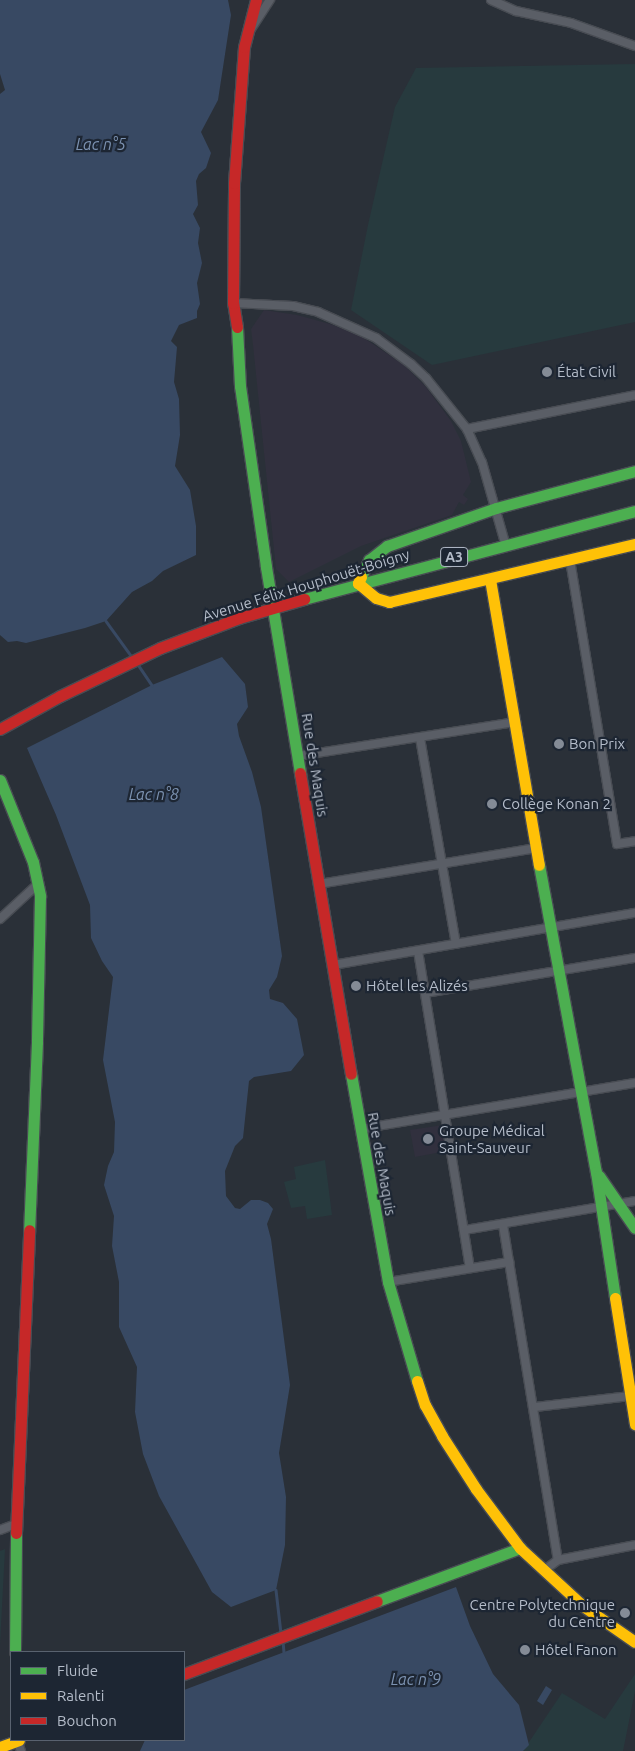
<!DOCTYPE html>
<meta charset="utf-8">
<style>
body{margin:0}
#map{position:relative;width:635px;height:1751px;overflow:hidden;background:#2a3038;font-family:Ubuntu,sans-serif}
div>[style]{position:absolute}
.medical>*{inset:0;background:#31303e}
.green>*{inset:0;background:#273a3e}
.water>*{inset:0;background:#384963}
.stream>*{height:2.5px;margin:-1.25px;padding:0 1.25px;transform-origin:1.25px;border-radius:1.25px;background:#384963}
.roads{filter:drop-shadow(1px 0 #484c53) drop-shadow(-1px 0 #484c53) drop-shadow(0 1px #484c53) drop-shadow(0 -1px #484c53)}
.street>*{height:8px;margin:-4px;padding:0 4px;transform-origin:4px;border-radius:4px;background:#5a5e66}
.fast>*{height:11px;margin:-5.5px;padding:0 5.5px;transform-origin:5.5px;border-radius:5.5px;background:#4caf50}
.slow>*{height:11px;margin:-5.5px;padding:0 5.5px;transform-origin:5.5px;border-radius:5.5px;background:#ffc107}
.jam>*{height:11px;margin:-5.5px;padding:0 5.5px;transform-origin:5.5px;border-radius:5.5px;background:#c62828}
.dots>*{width:14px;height:14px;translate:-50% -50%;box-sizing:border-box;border:2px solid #1d2633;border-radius:50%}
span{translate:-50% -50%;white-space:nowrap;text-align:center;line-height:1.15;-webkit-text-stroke:4.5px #1d2633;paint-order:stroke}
.shield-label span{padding:1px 4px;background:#1d2633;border:1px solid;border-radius:4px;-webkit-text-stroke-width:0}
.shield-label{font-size:14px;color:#b4bcc9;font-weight:700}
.poi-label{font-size:15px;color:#b4bcc9}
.left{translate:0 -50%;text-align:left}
.right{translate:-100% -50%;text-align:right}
.street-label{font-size:15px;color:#b4bcc9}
.water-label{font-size:16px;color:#7c92b1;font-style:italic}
.legend{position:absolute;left:10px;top:1651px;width:175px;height:90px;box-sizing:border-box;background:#1d2633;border:1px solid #59626f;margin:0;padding:6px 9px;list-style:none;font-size:15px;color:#b4bcc9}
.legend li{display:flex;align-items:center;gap:10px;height:25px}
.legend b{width:25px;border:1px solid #59626f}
</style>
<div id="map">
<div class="medical">
<i style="clip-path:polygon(264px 310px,297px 315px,330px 324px,358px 334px,404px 365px,426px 387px,451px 421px,461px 441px,471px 482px,463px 495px,468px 499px,464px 505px,459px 502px,452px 515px,361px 546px,289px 582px,276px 569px,253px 345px,251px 329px)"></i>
<i style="clip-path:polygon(443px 1125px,447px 1151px,415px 1157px,410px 1130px)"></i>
</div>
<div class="green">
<i style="clip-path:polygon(635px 64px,635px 322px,432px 365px,351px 310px,368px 225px,395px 107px,416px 68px)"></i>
<i style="clip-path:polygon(325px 1160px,332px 1215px,307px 1219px,305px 1206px,291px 1208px,284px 1182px,296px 1179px,294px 1167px)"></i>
<i style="clip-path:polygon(5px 1549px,0 1645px,0 1551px)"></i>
<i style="clip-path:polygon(635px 1674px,635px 1691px,623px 1751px,523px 1751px,562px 1693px,605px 1719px)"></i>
</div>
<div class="water">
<i style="clip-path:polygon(0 0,228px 0,231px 15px,218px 100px,201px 132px,211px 153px,206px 168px,199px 174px,196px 181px,198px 205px,193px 214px,200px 228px,198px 243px,202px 263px,197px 283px,200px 304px,197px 311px,197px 318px,179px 325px,171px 341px,177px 347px,174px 382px,179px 399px,180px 435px,175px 466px,190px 490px,196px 526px,196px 555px,163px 571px,152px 581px,132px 592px,106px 621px,85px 628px,26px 643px,17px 641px,8px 642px,0 635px,0 94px,5px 90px,0 74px)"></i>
<i style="clip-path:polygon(222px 657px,245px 684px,248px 707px,237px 724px,239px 736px,252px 772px,261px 807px,282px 956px,277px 977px,269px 990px,270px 999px,283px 1003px,297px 1019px,304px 1055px,291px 1071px,254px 1077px,249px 1081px,243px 1138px,235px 1146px,225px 1171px,226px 1196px,235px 1208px,240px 1209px,251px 1200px,260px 1200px,268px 1203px,273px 1209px,267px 1224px,271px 1239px,290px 1385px,279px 1453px,286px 1497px,285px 1545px,276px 1590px,231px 1607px,212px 1592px,159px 1496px,143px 1454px,135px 1412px,137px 1367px,119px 1327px,119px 1282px,112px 1246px,114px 1216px,104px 1185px,108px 1166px,114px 1152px,115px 1122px,103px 1060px,113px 977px,102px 961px,91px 938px,90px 905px,56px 815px,27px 748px,152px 685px)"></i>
<i style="clip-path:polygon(456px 1587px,470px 1626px,493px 1674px,519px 1705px,529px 1745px,523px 1751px,140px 1751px,145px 1740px,184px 1740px,184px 1690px)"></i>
<i style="clip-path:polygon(546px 1686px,552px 1690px,543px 1705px,537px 1701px)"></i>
</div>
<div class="stream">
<i style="left:106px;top:621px;width:44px;rotate:54.2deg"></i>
<i style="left:137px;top:663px;width:27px;rotate:56deg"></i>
<i style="left:276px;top:1590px;width:43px;rotate:83.4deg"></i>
<i style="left:283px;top:1641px;width:11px;rotate:85deg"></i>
</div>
<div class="roads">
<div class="street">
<i style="left:491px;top:0;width:27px;rotate:24deg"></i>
<i style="left:516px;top:11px;width:56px;rotate:12.3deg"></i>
<i style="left:571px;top:23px;width:68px;rotate:19.8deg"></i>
<i style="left:251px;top:29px;width:35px;rotate:-57deg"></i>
<i style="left:233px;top:303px;width:60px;rotate:2.9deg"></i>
<i style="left:293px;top:306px;width:26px;rotate:13deg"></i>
<i style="left:318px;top:312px;width:64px;rotate:24.1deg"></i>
<i style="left:376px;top:338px;width:44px;rotate:36.6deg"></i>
<i style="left:411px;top:364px;width:21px;rotate:43deg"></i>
<i style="left:426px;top:378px;width:65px;rotate:51.2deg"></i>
<i style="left:467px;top:429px;width:36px;rotate:66deg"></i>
<i style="left:482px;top:462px;width:84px;rotate:74.1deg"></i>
<i style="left:467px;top:429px;width:171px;rotate:-11.4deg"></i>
<i style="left:570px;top:560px;width:288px;rotate:80.6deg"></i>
<i style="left:617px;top:844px;width:18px;rotate:-9deg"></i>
<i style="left:420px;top:738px;width:209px;rotate:80.1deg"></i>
<i style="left:298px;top:756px;width:220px;rotate:-8.9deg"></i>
<i style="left:319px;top:884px;width:221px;rotate:-9.4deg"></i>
<i style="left:0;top:919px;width:53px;rotate:-42.7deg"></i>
<i style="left:418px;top:951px;width:321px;rotate:80.7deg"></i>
<i style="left:333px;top:965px;width:306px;rotate:-9.8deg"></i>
<i style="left:425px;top:993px;width:213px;rotate:-9.5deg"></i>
<i style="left:360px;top:1129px;width:279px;rotate:-9.5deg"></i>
<i style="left:503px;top:1225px;width:339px;rotate:80.7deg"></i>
<i style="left:465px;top:1230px;width:172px;rotate:-9.7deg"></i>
<i style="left:388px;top:1282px;width:123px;rotate:-9.4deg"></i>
<i style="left:535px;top:1407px;width:96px;rotate:-6.6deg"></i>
<i style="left:630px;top:1396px;width:4px;rotate:27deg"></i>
<i style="left:0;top:1530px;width:17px;rotate:-21deg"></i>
<i style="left:543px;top:1571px;width:19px;rotate:-36deg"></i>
<i style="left:558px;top:1560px;width:78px;rotate:-11deg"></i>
<i style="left:17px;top:1740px;width:12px;rotate:70deg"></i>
</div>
<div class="fast">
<i style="left:237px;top:327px;width:59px;rotate:87.1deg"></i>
<i style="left:240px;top:386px;width:183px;rotate:81.8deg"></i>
<i style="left:266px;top:567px;width:209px;rotate:80.6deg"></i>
<i style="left:361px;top:577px;width:19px;rotate:-65deg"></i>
<i style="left:369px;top:560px;width:23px;rotate:-38deg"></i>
<i style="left:387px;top:546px;width:115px;rotate:-19.2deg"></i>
<i style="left:496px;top:508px;width:144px;rotate:-14.9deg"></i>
<i style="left:304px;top:599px;width:342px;rotate:-14.9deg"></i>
<i style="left:0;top:780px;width:88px;rotate:68.1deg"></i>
<i style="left:33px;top:862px;width:35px;rotate:78deg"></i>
<i style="left:40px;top:896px;width:146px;rotate:91.2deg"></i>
<i style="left:37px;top:1042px;width:188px;rotate:92.4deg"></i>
<i style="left:539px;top:865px;width:312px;rotate:79.5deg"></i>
<i style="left:596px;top:1172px;width:127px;rotate:81.4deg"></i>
<i style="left:351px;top:1074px;width:211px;rotate:79.9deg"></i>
<i style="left:388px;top:1282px;width:103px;rotate:73.7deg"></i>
<i style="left:599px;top:1176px;width:63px;rotate:55.3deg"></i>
<i style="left:377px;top:1601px;width:153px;rotate:-20.3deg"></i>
<i style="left:15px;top:1652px;width:119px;rotate:-89.5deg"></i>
</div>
<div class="slow">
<i style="left:361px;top:577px;width:7px;rotate:117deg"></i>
<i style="left:358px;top:583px;width:23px;rotate:40deg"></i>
<i style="left:376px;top:598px;width:14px;rotate:17deg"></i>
<i style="left:389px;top:602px;width:253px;rotate:-13.3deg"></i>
<i style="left:490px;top:579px;width:290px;rotate:80.3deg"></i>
<i style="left:615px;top:1298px;width:128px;rotate:81deg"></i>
<i style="left:417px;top:1381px;width:25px;rotate:72deg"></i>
<i style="left:425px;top:1405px;width:35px;rotate:61deg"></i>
<i style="left:442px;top:1436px;width:63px;rotate:57.3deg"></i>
<i style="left:476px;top:1489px;width:74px;rotate:53.3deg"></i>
<i style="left:520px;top:1548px;width:86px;rotate:42.6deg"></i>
<i style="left:583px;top:1606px;width:63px;rotate:34.7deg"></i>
<i style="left:0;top:1747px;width:20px;rotate:-20deg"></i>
</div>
<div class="jam">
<i style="left:237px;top:327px;width:24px;rotate:-99deg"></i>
<i style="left:233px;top:303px;width:120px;rotate:-89.5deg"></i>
<i style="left:234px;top:183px;width:136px;rotate:-85.8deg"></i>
<i style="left:244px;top:47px;width:49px;rotate:-75.7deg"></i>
<i style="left:0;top:729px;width:68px;rotate:-28.8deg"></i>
<i style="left:60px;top:696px;width:111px;rotate:-25.6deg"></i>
<i style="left:160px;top:648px;width:85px;rotate:-20.8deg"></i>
<i style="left:239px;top:618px;width:68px;rotate:-16.3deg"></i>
<i style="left:300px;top:773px;width:305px;rotate:80.4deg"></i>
<i style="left:16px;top:1533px;width:303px;rotate:-87.5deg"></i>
<i style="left:184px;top:1674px;width:206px;rotate:-20.7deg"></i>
</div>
</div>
<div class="dots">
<i style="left:547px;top:372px;background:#848b96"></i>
<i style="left:559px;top:744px;background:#848b96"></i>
<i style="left:492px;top:804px;background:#848b96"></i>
<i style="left:356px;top:986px;background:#848b96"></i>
<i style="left:428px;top:1139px;background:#848b96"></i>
<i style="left:625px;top:1613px;background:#848b96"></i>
<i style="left:525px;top:1650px;background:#848b96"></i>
</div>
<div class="shield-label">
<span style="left:454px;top:557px">A3</span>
</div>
<div class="poi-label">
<span class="left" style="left:557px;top:372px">État Civil</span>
<span class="left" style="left:569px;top:744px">Bon Prix</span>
<span class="left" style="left:502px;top:804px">Collège Konan 2</span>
<span class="left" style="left:366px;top:986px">Hôtel les Alizés</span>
<span class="left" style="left:439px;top:1139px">Groupe Médical<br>Saint-Sauveur</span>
<span class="right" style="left:615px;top:1613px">Centre Polytechnique<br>du Centre</span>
<span class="left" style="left:535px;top:1650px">Hôtel Fanon</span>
</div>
<div class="street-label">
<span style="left:306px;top:585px;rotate:-17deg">Avenue Félix Houphouët-Boigny</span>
<span style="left:315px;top:765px;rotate:81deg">Rue des Maquis</span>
<span style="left:382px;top:1164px;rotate:80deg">Rue des Maquis</span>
</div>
<div class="water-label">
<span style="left:101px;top:144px">Lac n°5</span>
<span style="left:154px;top:794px">Lac n°8</span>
<span style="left:416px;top:1679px">Lac n°9</span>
</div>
<ul class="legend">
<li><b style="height:6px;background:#4caf50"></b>Fluide</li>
<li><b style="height:6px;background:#ffc107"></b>Ralenti</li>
<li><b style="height:6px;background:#c62828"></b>Bouchon</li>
</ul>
</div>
